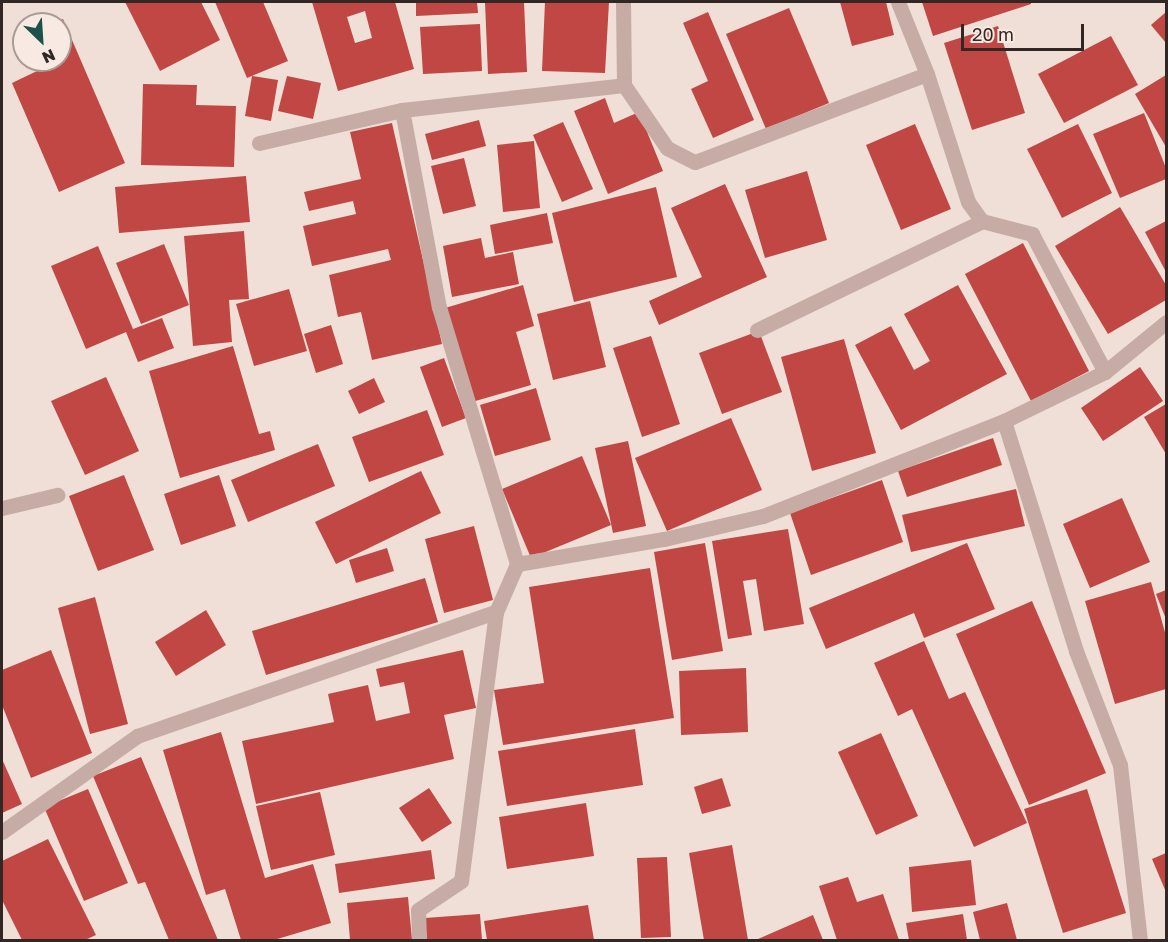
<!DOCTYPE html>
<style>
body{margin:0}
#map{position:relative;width:1168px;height:942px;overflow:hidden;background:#efdfd7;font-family:"Golos Text",sans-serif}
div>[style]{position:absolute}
.building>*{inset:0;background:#c14744}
.street>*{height:15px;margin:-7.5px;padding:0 7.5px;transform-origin:7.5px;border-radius:7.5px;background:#c6aca4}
span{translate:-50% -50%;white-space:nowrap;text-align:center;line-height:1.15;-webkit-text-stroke:6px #f8eae3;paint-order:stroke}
.frame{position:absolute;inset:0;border:3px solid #322725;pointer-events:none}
.north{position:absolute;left:12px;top:12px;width:60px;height:60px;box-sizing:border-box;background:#f8eae3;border:2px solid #a99c97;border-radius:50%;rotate:155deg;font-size:16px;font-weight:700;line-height:24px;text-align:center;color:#322725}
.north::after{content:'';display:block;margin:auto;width:21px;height:27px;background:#1d5149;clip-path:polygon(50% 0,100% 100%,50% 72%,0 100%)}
.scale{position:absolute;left:961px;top:24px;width:123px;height:27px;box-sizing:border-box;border:3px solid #322725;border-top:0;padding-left:8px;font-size:18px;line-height:21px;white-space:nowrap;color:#322725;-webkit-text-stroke:4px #f8eae3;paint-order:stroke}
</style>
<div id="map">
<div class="building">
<i style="clip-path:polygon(125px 2px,201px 2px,220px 40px,160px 71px)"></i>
<i style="clip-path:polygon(215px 2px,263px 2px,288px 61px,247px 78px)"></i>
<i style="clip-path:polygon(evenodd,312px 2px,395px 2px,414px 69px,338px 91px,312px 2px,365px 11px,372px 38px,355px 43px,347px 17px,365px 11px)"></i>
<i style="clip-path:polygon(416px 2px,477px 2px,478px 13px,416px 16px)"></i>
<i style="clip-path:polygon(485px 2px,524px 2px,527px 72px,488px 74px)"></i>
<i style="clip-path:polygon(545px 2px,609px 2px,605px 73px,542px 71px)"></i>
<i style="clip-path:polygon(840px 2px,886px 2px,894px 35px,852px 46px)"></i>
<i style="clip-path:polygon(922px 2px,1031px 2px,1031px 4px,933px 36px)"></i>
<i style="clip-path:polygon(789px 8px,829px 103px,766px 129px,726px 34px)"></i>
<i style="clip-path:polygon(708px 12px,754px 120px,713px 138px,691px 89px,708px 81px,683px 23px)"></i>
<i style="clip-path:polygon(1166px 12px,1166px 43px,1151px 25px)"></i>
<i style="clip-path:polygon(63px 19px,125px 163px,59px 192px,12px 83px,60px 60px,60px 24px,52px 24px)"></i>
<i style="clip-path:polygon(480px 24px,482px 71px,423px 74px,420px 27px)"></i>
<i style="clip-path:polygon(998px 26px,1025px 113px,972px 130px,944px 43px)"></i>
<i style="clip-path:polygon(1111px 36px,1138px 85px,1064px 123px,1038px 74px)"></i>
<i style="clip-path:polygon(1166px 75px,1166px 147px,1135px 94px)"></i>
<i style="clip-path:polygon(252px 76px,278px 80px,271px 121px,245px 116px)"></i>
<i style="clip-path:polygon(287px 76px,321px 83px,313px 119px,278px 111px)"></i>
<i style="clip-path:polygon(143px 84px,197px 85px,196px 105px,236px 106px,234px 167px,141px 165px)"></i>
<i style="clip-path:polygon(605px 98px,614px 123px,639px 112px,663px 171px,608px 194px,574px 111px)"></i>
<i style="clip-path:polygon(1144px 113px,1166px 168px,1166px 179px,1120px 198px,1093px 134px)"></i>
<i style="clip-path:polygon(479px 120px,486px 146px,432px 160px,425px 134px)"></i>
<i style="clip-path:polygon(563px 122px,593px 189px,562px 202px,533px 135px)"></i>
<i style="clip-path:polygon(392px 123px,442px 344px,372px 360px,361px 312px,338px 317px,329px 275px,391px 260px,388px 249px,312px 266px,303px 226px,356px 214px,353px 201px,309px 211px,304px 192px,361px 179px,350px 132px)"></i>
<i style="clip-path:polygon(915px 124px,951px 209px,901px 230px,866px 145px)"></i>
<i style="clip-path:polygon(1078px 124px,1112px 193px,1062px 218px,1027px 149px)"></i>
<i style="clip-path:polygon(534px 141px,540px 208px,503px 212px,497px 145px)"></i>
<i style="clip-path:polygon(464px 158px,476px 206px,443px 214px,431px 166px)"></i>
<i style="clip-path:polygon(807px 171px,827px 240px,765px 258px,745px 190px)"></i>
<i style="clip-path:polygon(246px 176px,250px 222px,119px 233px,115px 187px)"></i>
<i style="clip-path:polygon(725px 184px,767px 277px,659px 325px,649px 301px,702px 277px,671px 208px)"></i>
<i style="clip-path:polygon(656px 187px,677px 277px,574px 302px,552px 213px)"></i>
<i style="clip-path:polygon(1120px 207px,1166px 285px,1166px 300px,1108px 334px,1055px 246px)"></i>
<i style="clip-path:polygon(547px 213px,553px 243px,495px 254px,490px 225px)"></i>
<i style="clip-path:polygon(1166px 221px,1166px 272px,1145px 232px)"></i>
<i style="clip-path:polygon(244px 231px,249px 299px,229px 300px,232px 342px,193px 346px,184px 236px)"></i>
<i style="clip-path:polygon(481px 238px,485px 258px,513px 252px,519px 284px,452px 297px,443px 246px)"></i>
<i style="clip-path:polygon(1023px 243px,1089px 371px,1031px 401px,965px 274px)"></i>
<i style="clip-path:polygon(164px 244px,189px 305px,141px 324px,116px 263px)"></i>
<i style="clip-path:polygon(98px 246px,133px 329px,162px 318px,174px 348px,138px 362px,126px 332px,86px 349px,51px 266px)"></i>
<i style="clip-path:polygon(523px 285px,534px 326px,516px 332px,531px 385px,472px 402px,445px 308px)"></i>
<i style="clip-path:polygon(958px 285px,1007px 374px,901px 430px,855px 345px,891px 326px,914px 370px,930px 361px,904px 314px)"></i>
<i style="clip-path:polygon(289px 289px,307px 351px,254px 366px,236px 304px)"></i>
<i style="clip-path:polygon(590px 301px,606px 367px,553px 380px,537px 314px)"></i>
<i style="clip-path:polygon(331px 325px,343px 364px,316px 373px,304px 334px)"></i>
<i style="clip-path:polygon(759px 331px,782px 392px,722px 414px,699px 353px)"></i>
<i style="clip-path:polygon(651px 336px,680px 424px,642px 437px,613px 348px)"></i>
<i style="clip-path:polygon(844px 339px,876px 453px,812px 471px,781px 357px)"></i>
<i style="clip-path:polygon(233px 346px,259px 434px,270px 431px,275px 450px,180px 478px,149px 371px)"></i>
<i style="clip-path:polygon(444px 358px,466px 418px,442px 427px,420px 367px)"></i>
<i style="clip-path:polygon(1140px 367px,1163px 401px,1103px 441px,1081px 408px)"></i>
<i style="clip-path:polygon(106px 377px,139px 451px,85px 475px,51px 401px)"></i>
<i style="clip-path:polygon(374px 378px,385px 402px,359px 414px,348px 391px)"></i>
<i style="clip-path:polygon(536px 388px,551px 440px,495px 456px,480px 405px)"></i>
<i style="clip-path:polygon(1166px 404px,1166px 454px,1144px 417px)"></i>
<i style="clip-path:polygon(427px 410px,444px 455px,369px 482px,352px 437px)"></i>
<i style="clip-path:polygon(731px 418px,762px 490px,667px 531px,635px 458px)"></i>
<i style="clip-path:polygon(993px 438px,1002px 465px,907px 497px,898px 471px)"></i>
<i style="clip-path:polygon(628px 441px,646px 526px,613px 533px,595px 448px)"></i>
<i style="clip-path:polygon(318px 444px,335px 486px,248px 522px,231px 480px)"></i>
<i style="clip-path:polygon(582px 456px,611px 525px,531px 558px,502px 489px)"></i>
<i style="clip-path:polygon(421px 471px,441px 513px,336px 564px,315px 522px)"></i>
<i style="clip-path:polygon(124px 475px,154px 550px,98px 571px,69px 496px)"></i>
<i style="clip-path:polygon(219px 475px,236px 526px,181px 545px,164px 494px)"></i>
<i style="clip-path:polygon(882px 480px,903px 542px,811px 575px,790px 513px)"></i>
<i style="clip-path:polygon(1016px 489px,1025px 526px,911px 552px,902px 515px)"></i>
<i style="clip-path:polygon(1122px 498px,1150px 562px,1090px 588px,1063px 524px)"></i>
<i style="clip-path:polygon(474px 526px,493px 600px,444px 613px,425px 539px)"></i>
<i style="clip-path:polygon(788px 529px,804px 624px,764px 631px,756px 579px,743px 581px,752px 635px,728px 639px,712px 541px)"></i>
<i style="clip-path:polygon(705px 543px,723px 651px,672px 660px,654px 552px)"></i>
<i style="clip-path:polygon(967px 543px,995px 609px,924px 638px,914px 613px,826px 649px,809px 608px)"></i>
<i style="clip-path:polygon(387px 548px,394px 571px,356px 583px,349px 560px)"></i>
<i style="clip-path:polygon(650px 568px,674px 718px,503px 745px,494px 690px,544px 683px,529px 587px)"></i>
<i style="clip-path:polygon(425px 578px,438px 622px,266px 675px,252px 631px)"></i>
<i style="clip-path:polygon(1151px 582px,1166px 636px,1166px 689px,1115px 704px,1085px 601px)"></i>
<i style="clip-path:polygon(1166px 590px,1166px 619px,1156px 594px)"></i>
<i style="clip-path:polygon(95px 597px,128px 724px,90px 734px,58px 608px)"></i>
<i style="clip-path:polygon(1032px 601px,1106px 773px,1029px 805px,956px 634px)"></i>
<i style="clip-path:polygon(206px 610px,226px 645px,176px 676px,155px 642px)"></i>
<i style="clip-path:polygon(924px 641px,949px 699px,965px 692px,1027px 823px,974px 847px,912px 709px,898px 716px,874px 663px)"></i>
<i style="clip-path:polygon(51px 650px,92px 753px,31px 778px,2px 705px,2px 670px)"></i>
<i style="clip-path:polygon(463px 650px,476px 708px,444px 715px,454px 759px,256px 804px,242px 741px,334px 722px,328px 694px,368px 685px,376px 721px,410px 713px,404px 682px,380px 687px,376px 669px)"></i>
<i style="clip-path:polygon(746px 668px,748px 732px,681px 735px,679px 671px)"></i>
<i style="clip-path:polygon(635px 729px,643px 785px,507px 806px,498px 751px)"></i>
<i style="clip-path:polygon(221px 732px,265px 878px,313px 864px,331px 923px,274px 940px,241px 940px,225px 889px,206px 895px,163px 750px)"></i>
<i style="clip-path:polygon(881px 733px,918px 816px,876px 835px,838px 752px)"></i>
<i style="clip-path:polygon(141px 757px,218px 940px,169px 940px,145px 882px,138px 884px,93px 776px)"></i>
<i style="clip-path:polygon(2px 759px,22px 804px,2px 813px)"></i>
<i style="clip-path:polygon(722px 778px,731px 806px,702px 814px,694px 787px)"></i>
<i style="clip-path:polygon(429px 788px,452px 823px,422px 842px,399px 808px)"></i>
<i style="clip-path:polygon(88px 789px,128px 883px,84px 901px,44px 807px)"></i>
<i style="clip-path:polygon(1087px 789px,1126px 913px,1063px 933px,1024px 809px)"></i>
<i style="clip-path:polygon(320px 792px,335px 855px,271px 870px,256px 806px)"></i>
<i style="clip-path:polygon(586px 803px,594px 856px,507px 869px,499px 817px)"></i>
<i style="clip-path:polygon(48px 839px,96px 935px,85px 940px,22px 940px,2px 900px,2px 861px)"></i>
<i style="clip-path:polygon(732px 845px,748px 940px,704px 940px,689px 853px)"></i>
<i style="clip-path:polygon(431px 850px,435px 879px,339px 893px,335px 864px)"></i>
<i style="clip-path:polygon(1166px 853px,1166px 892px,1152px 859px)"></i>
<i style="clip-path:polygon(667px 857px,671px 937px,641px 938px,637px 858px)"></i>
<i style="clip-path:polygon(971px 860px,976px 905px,912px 912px,909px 867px)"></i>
<i style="clip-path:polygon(848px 877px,857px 902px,883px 894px,899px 940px,837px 940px,819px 886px)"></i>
<i style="clip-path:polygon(408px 897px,412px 940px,350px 940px,347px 903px)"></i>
<i style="clip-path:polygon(1007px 903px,1017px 940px,980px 940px,973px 912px)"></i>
<i style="clip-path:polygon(588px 905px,594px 940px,487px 940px,484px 921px)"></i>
<i style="clip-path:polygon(480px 914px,482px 940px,427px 940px,425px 918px)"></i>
<i style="clip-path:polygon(963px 914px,967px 940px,909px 940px,906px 923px)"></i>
<i style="clip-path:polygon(813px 915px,823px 940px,759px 940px,758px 939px)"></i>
</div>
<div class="street">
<i style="left:623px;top:2px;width:83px;rotate:89.3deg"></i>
<i style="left:624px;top:85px;width:76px;rotate:55.7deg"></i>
<i style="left:667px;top:148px;width:31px;rotate:27deg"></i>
<i style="left:695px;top:162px;width:248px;rotate:-20.8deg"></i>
<i style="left:898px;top:2px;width:78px;rotate:68.1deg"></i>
<i style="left:927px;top:74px;width:134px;rotate:72.2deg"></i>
<i style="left:968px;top:202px;width:24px;rotate:54deg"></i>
<i style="left:982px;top:221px;width:52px;rotate:14.6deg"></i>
<i style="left:1032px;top:234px;width:156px;rotate:62.1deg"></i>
<i style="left:402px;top:110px;width:200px;rotate:79.4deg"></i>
<i style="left:439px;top:307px;width:269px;rotate:73.1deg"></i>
<i style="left:517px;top:564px;width:52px;rotate:113.6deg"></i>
<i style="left:496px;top:612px;width:271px;rotate:97.4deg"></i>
<i style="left:461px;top:881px;width:52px;rotate:146deg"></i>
<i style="left:418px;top:910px;width:30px;rotate:88deg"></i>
<i style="left:259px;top:143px;width:147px;rotate:-13deg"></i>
<i style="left:402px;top:110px;width:223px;rotate:-6.4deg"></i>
<i style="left:757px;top:330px;width:250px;rotate:-25.8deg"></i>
<i style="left:1004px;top:421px;width:241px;rotate:72.6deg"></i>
<i style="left:1076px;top:651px;width:122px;rotate:68.9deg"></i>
<i style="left:1120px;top:765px;width:176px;rotate:83.5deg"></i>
<i style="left:2px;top:508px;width:57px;rotate:-13.3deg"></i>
<i style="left:517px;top:564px;width:149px;rotate:-9.7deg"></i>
<i style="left:664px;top:539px;width:102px;rotate:-13.1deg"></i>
<i style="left:763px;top:516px;width:259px;rotate:-21.5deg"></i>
<i style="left:1004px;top:421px;width:112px;rotate:-25.9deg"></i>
<i style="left:1105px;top:372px;width:79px;rotate:-39.3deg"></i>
<i style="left:2px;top:832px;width:166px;rotate:-35.4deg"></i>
<i style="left:137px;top:736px;width:380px;rotate:-19.1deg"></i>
</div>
<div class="frame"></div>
<div class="north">N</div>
<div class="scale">20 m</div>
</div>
